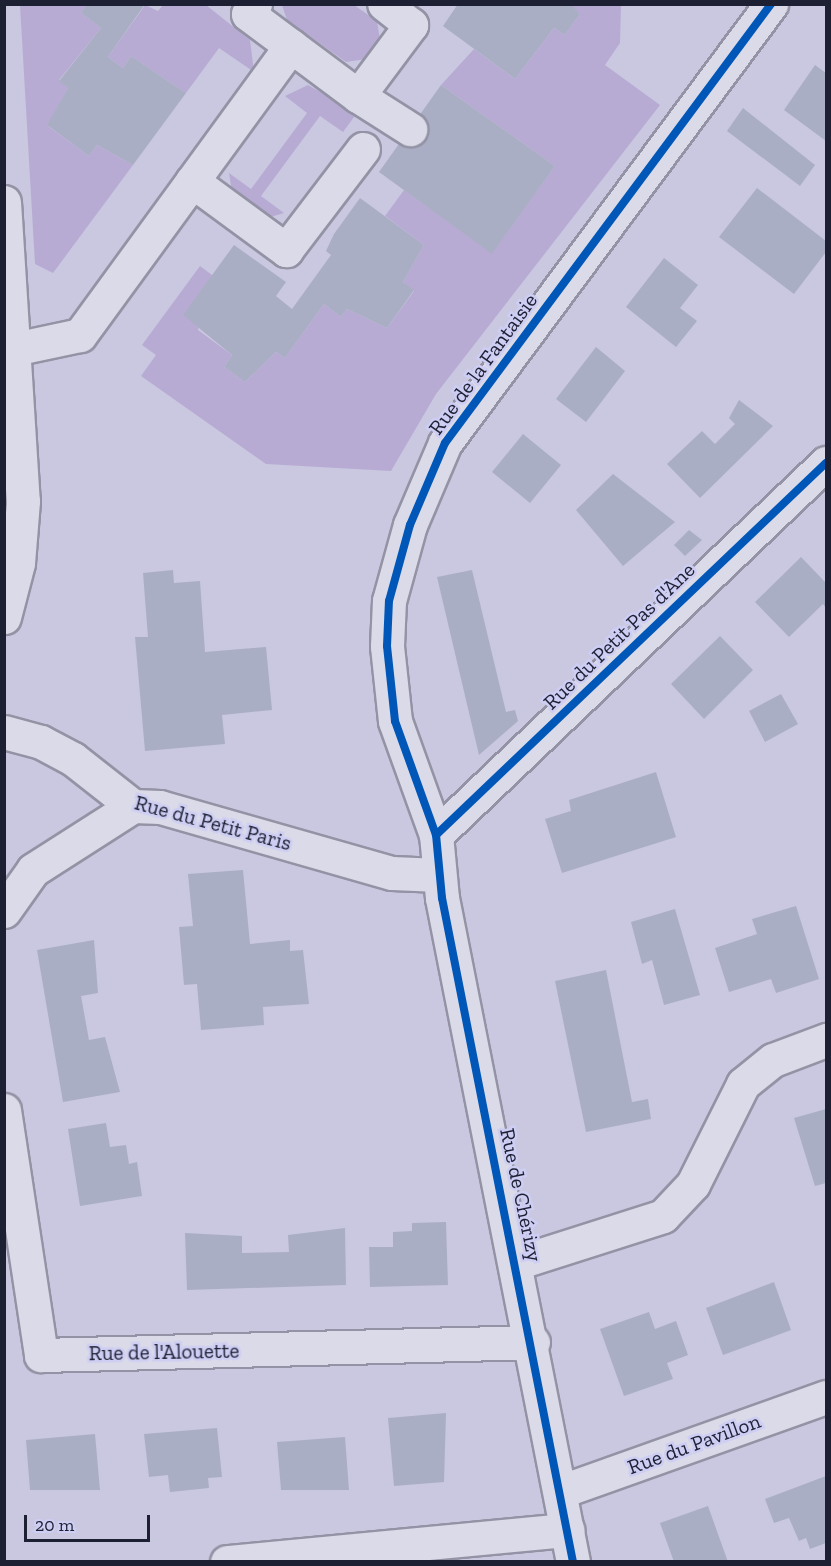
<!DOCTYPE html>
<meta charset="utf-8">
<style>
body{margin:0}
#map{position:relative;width:831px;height:1566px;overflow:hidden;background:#c9c8e0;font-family:"Zilla Slab",serif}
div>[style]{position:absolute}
.green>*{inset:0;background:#b8abd3}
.building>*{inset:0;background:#aaaec4}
.roads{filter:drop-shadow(2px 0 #9393a5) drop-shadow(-2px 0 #9393a5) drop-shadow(0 2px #9393a5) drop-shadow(0 -2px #9393a5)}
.minor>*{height:33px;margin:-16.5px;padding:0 16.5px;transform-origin:16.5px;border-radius:16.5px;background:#dadae8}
.cycleway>*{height:8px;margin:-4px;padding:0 4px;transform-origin:4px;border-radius:4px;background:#0057b8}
span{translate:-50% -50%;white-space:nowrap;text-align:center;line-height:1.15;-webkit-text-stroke:5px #cecdf3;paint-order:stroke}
.street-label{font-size:21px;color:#1c2032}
.frame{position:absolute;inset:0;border:6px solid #1c2032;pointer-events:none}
.scale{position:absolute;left:24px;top:1515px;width:126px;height:27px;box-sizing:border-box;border:3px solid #1c2032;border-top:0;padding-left:8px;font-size:18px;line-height:21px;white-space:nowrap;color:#1c2032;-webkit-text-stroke:4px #cecdf3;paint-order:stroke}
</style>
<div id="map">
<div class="green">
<i style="clip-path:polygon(20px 5px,87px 5px,81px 13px,101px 28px,59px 80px,68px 88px,48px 126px,89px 156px,97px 145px,133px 165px,53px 273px,35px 264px)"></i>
<i style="clip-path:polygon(145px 5px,158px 11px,163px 5px,206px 5px,250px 40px,254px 72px,219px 48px,186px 93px,131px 56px,123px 68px,108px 57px)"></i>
<i style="clip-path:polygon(282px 5px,354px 5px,377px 21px,380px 40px,366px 59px,346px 62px,287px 20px)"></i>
<i style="clip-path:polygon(571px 5px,621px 5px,620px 43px,605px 65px,660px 105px,436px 394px,391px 471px,266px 464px,141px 376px,156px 355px,142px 345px,200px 266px,212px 275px,198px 330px,232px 355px,224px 367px,245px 382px,276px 352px,285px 358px,324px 304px,341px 317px,347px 309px,387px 328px,414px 291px,403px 282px,424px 245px,385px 216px,404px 190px,492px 253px,555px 166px,441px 85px,474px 49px,515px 79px,554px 28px,565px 35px,580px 14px)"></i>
<i style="clip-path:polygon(308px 85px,357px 113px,343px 132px,320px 116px,261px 196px,284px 213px,267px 218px,232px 192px,229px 173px,251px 189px,307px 113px,285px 96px)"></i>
</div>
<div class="building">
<i style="clip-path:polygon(87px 4px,145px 4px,108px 57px,123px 68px,131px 56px,186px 93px,133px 165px,97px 145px,89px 156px,47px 125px,68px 88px,59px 81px,101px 28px,81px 13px)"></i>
<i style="clip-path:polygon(458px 4px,571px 4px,580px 14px,565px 35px,554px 28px,515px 79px,443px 26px)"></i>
<i style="clip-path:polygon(815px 65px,826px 73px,826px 141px,784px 110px)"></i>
<i style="clip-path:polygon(441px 85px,555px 166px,492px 254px,379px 172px)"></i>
<i style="clip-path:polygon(743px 108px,815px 165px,800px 186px,727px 131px)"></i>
<i style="clip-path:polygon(757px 188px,826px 241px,826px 252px,794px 294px,719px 237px)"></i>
<i style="clip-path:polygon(360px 198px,424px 245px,403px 282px,414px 290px,387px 328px,347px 309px,341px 317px,324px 304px,285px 358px,276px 352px,245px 382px,224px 367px,232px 355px,183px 315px,234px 245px,286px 282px,276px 296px,292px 309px,331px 255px,326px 251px,334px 234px)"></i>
<i style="clip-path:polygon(664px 258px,698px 285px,680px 308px,697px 321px,676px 347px,626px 307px)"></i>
<i style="clip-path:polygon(596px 347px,625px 371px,586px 422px,556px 399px)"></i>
<i style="clip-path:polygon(739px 400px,773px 426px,700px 498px,667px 464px,702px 431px,715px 444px,735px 424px,729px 418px)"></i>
<i style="clip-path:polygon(523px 434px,561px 465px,530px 503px,492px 472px)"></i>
<i style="clip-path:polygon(613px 474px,675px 522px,623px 566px,576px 510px)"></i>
<i style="clip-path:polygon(689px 530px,702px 540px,685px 556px,674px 545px)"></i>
<i style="clip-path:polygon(801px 557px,826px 583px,826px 608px,823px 604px,789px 637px,755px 602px)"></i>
<i style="clip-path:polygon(173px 570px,174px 583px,200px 581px,205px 652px,266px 647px,272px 710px,222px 715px,225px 744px,145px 751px,135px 637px,148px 637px,143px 573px)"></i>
<i style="clip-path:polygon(472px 570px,506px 712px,515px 710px,518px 721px,479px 755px,437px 577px)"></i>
<i style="clip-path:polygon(720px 636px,753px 670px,704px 719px,671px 684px)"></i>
<i style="clip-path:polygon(781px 694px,798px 724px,765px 742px,749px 711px)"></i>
<i style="clip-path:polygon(656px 772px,676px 837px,562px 873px,545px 819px,571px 811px,569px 800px)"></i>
<i style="clip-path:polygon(243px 870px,250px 944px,290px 940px,290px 951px,303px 950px,309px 1004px,263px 1007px,264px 1025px,201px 1030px,197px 984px,184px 985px,179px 927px,193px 926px,188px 874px)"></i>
<i style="clip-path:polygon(796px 906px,819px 979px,776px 993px,771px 979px,729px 992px,715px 948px,757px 934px,752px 919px)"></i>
<i style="clip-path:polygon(675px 909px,700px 995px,664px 1005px,652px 960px,642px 964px,631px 922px)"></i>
<i style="clip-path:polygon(94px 940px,98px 993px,81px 996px,89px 1040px,105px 1037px,120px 1092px,63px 1102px,37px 950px)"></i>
<i style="clip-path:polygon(606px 970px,632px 1102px,648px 1099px,651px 1119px,586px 1132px,555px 981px)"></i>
<i style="clip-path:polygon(826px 1109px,826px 1183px,815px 1186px,794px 1118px)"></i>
<i style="clip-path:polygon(106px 1123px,110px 1147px,126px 1145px,129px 1164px,137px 1162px,142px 1196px,80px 1206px,68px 1129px)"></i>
<i style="clip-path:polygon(446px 1222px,448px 1285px,370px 1287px,369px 1247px,393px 1247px,393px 1232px,412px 1231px,412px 1223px)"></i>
<i style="clip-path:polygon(345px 1228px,346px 1285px,187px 1290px,185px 1233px,242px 1236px,242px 1253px,289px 1252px,288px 1235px)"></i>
<i style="clip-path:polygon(774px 1282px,791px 1330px,723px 1355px,706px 1308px)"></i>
<i style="clip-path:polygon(649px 1312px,655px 1329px,676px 1321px,688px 1355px,667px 1363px,673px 1379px,624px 1396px,600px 1329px)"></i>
<i style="clip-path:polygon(446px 1413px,444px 1482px,394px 1486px,388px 1418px)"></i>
<i style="clip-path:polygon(217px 1428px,222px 1477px,208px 1478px,209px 1488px,170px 1492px,168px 1475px,149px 1477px,144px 1434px)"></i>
<i style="clip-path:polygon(95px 1434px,100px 1490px,30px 1490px,26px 1440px)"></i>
<i style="clip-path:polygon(345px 1437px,349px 1490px,281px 1490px,277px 1442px)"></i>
<i style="clip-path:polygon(826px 1476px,826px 1543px,810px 1549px,806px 1538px,799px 1541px,789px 1518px,774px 1523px,765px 1499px)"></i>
<i style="clip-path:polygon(708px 1506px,728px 1562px,674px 1562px,660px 1523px)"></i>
</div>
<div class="roads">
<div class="minor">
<i style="left:255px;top:4px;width:12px;rotate:125deg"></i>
<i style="left:248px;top:14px;width:54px;rotate:36.7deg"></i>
<i style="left:358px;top:96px;width:62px;rotate:32.4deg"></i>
<i style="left:192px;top:181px;width:117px;rotate:36.3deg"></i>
<i style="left:286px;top:250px;width:127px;rotate:-52.7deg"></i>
<i style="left:4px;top:202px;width:300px;rotate:86.4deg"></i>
<i style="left:23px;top:501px;width:62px;rotate:94.6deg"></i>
<i style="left:18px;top:563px;width:56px;rotate:104.5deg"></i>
<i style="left:14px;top:349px;width:67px;rotate:-12deg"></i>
<i style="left:80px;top:335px;width:358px;rotate:-53.9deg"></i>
<i style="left:291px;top:46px;width:84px;rotate:36.7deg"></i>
<i style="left:358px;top:96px;width:89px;rotate:-53.3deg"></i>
<i style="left:411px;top:25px;width:34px;rotate:-142deg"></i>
<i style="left:4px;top:732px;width:38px;rotate:15deg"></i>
<i style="left:41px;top:742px;width:36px;rotate:28deg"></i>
<i style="left:73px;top:759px;width:76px;rotate:38.1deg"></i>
<i style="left:133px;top:806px;width:27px;rotate:2deg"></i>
<i style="left:160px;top:807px;width:241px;rotate:15.9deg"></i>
<i style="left:392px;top:873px;width:47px;rotate:2.4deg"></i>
<i style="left:436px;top:835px;width:539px;rotate:-43.65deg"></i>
<i style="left:4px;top:911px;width:50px;rotate:-54.7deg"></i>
<i style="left:33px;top:870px;width:119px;rotate:-32.6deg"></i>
<i style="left:4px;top:1110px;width:248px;rotate:81.4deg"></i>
<i style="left:41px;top:1355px;width:492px;rotate:-1.5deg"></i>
<i style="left:516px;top:1263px;width:154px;rotate:-17.7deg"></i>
<i style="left:663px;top:1216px;width:44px;rotate:-46.8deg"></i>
<i style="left:693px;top:1184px;width:112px;rotate:-63.4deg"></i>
<i style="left:743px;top:1084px;width:38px;rotate:-39deg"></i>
<i style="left:773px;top:1060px;width:57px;rotate:-20.7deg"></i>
<i style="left:562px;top:1491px;width:280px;rotate:-19.6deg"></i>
<i style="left:227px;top:1562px;width:342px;rotate:-5.4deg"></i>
<i style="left:573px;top:1562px;width:677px;rotate:-101.16deg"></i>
<i style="left:442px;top:898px;width:63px;rotate:-95.4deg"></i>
<i style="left:436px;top:835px;width:121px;rotate:-109.8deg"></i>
<i style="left:395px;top:721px;width:75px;rotate:-96.1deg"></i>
<i style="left:387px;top:646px;width:45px;rotate:-87.5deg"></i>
<i style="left:389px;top:601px;width:79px;rotate:-74.6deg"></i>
<i style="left:410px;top:525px;width:89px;rotate:-66.9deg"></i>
<i style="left:445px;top:443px;width:547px;rotate:-53.4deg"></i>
</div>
</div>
<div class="cycleway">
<i style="left:436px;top:835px;width:539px;rotate:-43.65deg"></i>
<i style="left:573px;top:1562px;width:677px;rotate:-101.16deg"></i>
<i style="left:442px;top:898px;width:63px;rotate:-95.4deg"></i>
<i style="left:436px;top:835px;width:121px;rotate:-109.8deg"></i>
<i style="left:395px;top:721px;width:75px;rotate:-96.1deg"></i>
<i style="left:387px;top:646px;width:45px;rotate:-87.5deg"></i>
<i style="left:389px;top:601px;width:79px;rotate:-74.6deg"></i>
<i style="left:410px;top:525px;width:89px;rotate:-66.9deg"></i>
<i style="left:445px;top:443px;width:547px;rotate:-53.4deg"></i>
</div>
<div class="street-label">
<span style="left:483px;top:364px;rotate:-54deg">Rue de la Fantaisie</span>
<span style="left:619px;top:636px;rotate:-44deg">Rue du Petit Pas d'Ane</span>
<span style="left:213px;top:823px;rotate:15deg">Rue du Petit Paris</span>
<span style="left:521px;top:1195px;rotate:78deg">Rue de Chérizy</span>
<span style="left:164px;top:1352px;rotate:-1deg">Rue de l'Alouette</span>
<span style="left:694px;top:1444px;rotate:-20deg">Rue du Pavillon</span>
</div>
<div class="frame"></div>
<div class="scale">20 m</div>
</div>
